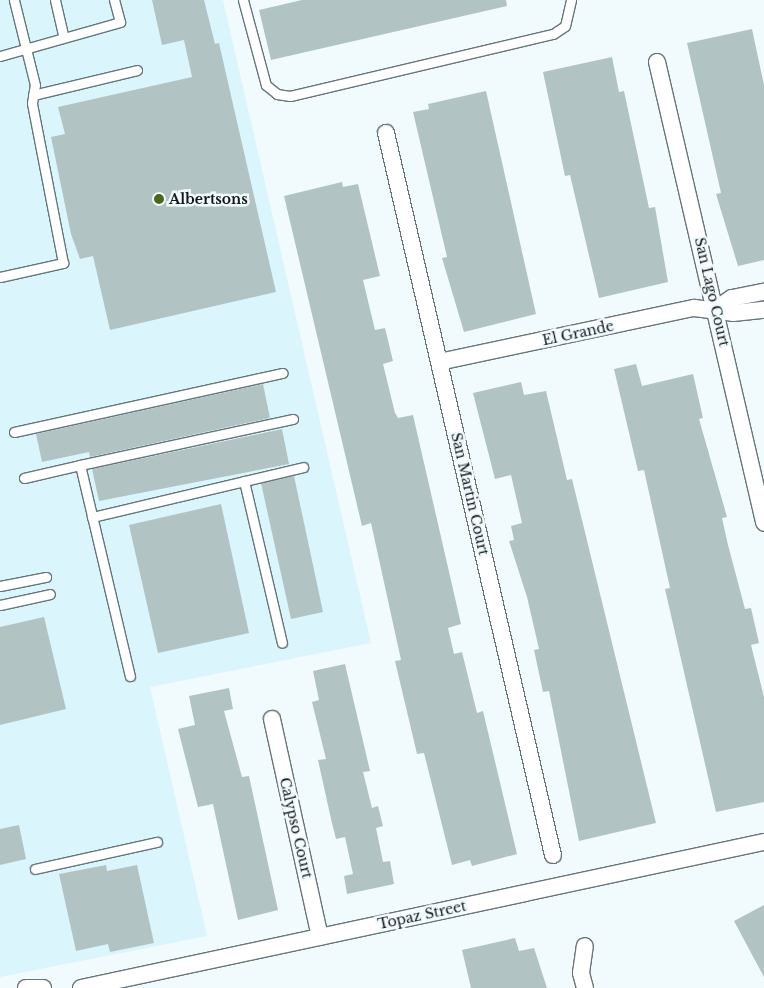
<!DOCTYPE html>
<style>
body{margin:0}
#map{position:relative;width:764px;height:988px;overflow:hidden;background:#f1fbfe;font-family:"Libre Baskerville",serif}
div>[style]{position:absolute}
.built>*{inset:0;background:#dbf5fd}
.building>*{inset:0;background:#b2c3c4}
.roads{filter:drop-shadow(1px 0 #66757a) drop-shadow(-1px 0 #66757a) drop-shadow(0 1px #66757a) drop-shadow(0 -1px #66757a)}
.lane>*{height:9px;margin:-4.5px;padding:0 4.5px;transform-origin:4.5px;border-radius:4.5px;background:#fff}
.street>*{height:16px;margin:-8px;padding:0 8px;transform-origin:8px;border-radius:8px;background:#fff}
.dots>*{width:14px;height:14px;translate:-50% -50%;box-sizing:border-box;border:2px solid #f1fbfe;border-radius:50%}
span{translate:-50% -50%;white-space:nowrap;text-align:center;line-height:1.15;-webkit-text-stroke:5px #f1fbfe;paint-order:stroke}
.poi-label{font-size:14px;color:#12181a;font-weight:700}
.left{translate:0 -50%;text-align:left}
.street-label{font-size:14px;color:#12181a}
</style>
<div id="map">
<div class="built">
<i style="clip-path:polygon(0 0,223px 0,371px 643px,150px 687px,207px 936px,0 977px)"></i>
</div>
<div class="building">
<i style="clip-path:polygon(152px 0,204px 0,215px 44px,219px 43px,276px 292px,110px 330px,93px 256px,80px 259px,71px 234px,51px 137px,65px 134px,58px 107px,192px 77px,184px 40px,162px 45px)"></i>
<i style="clip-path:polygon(302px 0,506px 0,507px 6px,271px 60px,259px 10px)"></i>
<i style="clip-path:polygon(752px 29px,764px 85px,764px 260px,738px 266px,716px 194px,721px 193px,687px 43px)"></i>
<i style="clip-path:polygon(612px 57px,619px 92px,624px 91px,649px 208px,655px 207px,668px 282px,599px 298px,570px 175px,565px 176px,543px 72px)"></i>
<i style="clip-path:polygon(486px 91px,536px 314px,464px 332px,442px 258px,447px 257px,413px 112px,429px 109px,428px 104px)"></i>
<i style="clip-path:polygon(342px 182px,343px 187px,358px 184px,380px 276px,363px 280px,375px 330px,385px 328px,393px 361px,383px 364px,395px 413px,398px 418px,413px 415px,461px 624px,448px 628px,454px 654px,462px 652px,477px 713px,483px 711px,517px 854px,472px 866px,470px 860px,452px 865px,424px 753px,417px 754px,395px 661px,401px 660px,371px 523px,362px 526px,284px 196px)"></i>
<i style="clip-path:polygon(636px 364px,642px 386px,693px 374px,703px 418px,699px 419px,727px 517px,722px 518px,728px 545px,745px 609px,751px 608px,759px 643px,751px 645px,764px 697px,764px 802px,716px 812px,665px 589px,670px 588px,644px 470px,638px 471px,614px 369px)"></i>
<i style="clip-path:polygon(521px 382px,524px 395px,546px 391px,567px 480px,572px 479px,656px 823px,579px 841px,549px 691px,543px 692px,534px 650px,539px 649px,527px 597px,509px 541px,514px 540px,511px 526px,522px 523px,511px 475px,495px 479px,473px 393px)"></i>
<i style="clip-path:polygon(263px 384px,270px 418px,90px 457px,89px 452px,42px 462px,36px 434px)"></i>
<i style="clip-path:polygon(282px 429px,289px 464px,99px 501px,92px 469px)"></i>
<i style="clip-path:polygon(294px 476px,323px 612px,291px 619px,261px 483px)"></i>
<i style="clip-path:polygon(221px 504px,249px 633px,158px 653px,129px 525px)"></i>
<i style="clip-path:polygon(44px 617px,66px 709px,0 725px,0 627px)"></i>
<i style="clip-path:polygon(345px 664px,370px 771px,363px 772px,372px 808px,378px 806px,383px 826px,376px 828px,383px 862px,390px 861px,394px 884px,347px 894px,344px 876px,353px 874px,345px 837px,336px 839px,331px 819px,318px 760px,326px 759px,312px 702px,319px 700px,313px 671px)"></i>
<i style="clip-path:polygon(229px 688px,233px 709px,224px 711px,242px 777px,249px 776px,278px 910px,238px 920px,213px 804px,198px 807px,178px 729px,195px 725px,189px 696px)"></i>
<i style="clip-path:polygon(19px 825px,26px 859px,0 865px,0 829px)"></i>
<i style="clip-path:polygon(106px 865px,107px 871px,137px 865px,154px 943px,110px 952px,108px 944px,76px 951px,59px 874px)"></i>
<i style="clip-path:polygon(764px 905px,764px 977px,734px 921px)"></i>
<i style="clip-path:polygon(515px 938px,519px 951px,534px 948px,547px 988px,471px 988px,462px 950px)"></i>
</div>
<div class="roads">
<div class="lane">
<i style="left:55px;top:0;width:37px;rotate:77deg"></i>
<i style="left:243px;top:0;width:88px;rotate:74.9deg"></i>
<i style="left:266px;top:85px;width:14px;rotate:39deg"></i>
<i style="left:277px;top:94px;width:13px;rotate:9deg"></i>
<i style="left:290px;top:96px;width:270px;rotate:-13.3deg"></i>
<i style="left:553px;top:34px;width:14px;rotate:-34deg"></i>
<i style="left:565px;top:26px;width:27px;rotate:-77deg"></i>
<i style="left:0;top:56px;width:125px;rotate:-15.8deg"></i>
<i style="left:120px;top:22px;width:23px;rotate:-105deg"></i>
<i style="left:33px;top:95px;width:107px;rotate:-13.5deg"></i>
<i style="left:0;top:277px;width:65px;rotate:-12.5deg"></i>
<i style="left:63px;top:263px;width:163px;rotate:-101deg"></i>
<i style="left:32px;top:103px;width:18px;rotate:-81deg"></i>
<i style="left:35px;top:85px;width:88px;rotate:-103.9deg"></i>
<i style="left:14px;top:432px;width:275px;rotate:-12.4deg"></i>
<i style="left:80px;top:465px;width:218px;rotate:-12.2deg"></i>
<i style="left:24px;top:478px;width:57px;rotate:-13.1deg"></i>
<i style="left:80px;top:465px;width:217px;rotate:76.7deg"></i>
<i style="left:244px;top:481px;width:166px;rotate:76.8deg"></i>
<i style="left:92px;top:517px;width:217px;rotate:-13.3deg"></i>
<i style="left:0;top:586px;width:47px;rotate:-11.1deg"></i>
<i style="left:0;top:605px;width:51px;rotate:-12.4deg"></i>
<i style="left:35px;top:869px;width:125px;rotate:-12.5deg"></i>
</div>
<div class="street">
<i style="left:657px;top:62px;width:473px;rotate:76.9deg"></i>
<i style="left:386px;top:133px;width:741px;rotate:76.98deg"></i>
<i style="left:716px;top:309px;width:19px;rotate:-35deg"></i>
<i style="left:732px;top:298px;width:33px;rotate:-11deg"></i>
<i style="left:439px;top:362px;width:261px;rotate:-12deg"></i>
<i style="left:694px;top:308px;width:39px;rotate:7deg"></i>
<i style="left:733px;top:313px;width:31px;rotate:-6deg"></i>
<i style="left:272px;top:719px;width:223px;rotate:77.6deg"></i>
<i style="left:26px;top:988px;width:17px"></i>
<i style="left:81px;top:988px;width:698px;rotate:-12.07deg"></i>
<i style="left:585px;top:988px;width:16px;rotate:-105deg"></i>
<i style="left:581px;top:973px;width:27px;rotate:-82deg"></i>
</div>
</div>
<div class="dots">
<i style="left:159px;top:199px;background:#49681d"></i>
</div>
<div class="poi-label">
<span class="left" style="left:169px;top:199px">Albertsons</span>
</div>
<div class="street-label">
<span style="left:712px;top:292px;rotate:77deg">San Lago Court</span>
<span style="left:578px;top:333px;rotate:-12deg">El Grande</span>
<span style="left:470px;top:494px;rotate:77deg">San Martin Court</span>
<span style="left:296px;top:828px;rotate:77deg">Calypso Court</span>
<span style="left:422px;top:915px;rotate:-12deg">Topaz Street</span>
</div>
</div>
